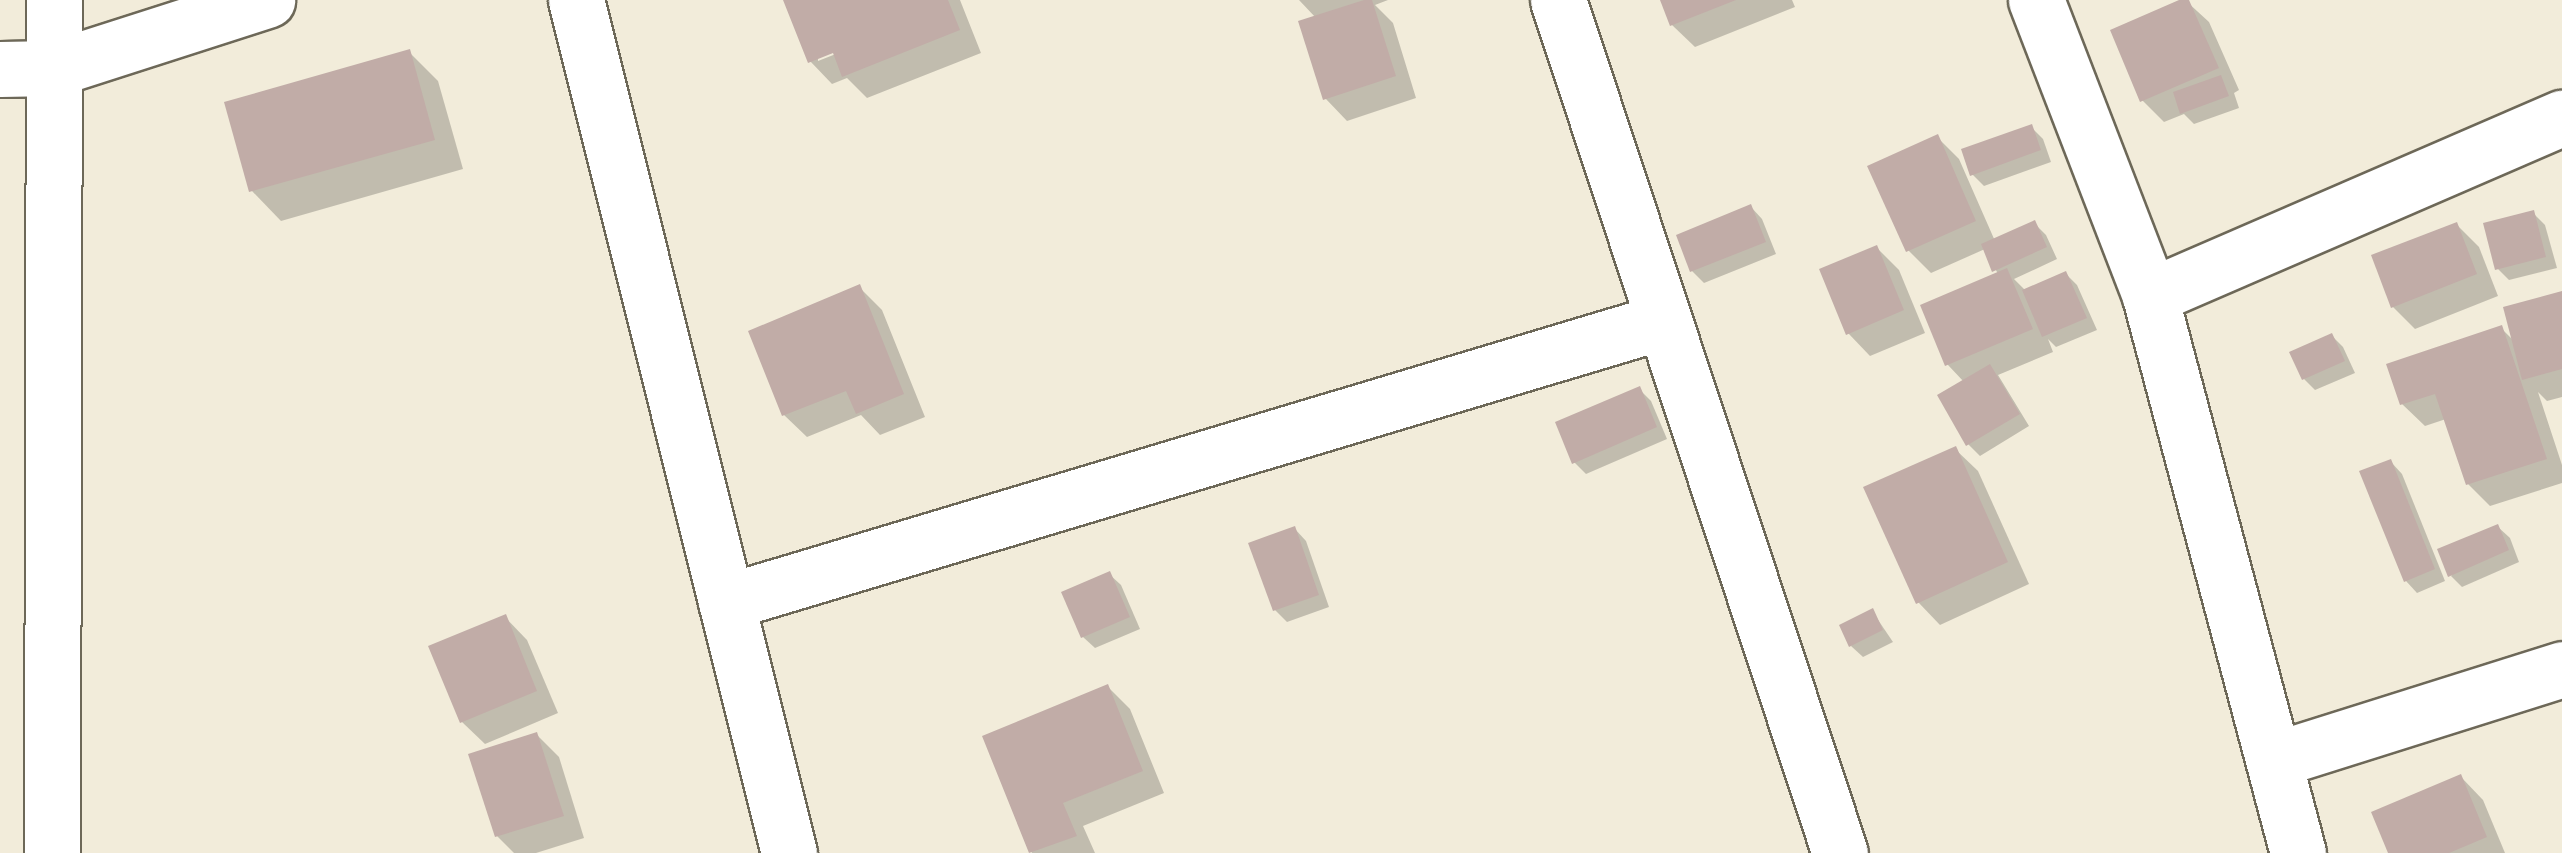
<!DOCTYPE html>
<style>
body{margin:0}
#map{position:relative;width:2562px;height:853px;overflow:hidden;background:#f2ecda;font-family:"Golos Text",sans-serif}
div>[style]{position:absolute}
.shadow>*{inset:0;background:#0003}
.building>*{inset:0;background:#c1aca7}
.roads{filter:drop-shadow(2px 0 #6d6858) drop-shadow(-2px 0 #6d6858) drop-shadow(0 2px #6d6858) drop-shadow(0 -2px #6d6858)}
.minor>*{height:55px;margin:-27.5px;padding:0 27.5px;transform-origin:27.5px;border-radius:27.5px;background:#fff}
span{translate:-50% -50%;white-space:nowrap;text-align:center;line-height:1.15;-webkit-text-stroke:8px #fff;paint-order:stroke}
</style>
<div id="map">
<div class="shadow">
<i style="clip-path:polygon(evenodd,788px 0,960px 0,981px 53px,867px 98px,847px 78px,832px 84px,810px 61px,788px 0,846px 50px,818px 61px,818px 56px,846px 50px)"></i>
<i style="clip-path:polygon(1299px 0,1388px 0,1375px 5px,1393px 23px,1416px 98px,1347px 121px,1325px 98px,1316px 18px)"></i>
<i style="clip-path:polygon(1663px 0,1792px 0,1795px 7px,1695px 47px,1672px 25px)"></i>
<i style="clip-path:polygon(2185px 0,2209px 22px,2239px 90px,2234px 93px,2239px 108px,2194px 124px,2184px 114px,2164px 122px,2142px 100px)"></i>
<i style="clip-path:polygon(409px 52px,438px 81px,463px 169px,281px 221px,252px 191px)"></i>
<i style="clip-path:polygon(2031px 127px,2043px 139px,2051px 162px,1984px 186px,1972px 174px)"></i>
<i style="clip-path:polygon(1937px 137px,1959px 159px,1995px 241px,2034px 223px,2046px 235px,2057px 259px,2014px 279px,2026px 291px,2066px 274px,2077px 285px,2097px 330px,2056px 347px,2048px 339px,2053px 352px,1998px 375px,2029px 426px,1980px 456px,1968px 444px,1964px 382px,1948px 365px,1923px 306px,1998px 274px,1985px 249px,1931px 273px,1909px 251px,1870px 167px)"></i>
<i style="clip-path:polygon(1751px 207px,1762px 219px,1776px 254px,1704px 283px,1692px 271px)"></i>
<i style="clip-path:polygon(2533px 213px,2545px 225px,2557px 268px,2509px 280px,2498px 269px)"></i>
<i style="clip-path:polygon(2457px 225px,2479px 247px,2498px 296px,2415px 329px,2393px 307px)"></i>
<i style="clip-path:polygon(1877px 248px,1899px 270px,1925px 333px,1870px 356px,1848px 333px)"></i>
<i style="clip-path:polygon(859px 287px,882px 310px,925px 417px,880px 435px,861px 415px,807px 437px,784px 415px)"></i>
<i style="clip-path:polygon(2562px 293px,2562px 397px,2547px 401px,2538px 392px,2562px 465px,2562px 483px,2490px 506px,2468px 484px,2446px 419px,2425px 426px,2402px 404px,2501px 328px,2514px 341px)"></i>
<i style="clip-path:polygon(2332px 336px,2343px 347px,2355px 373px,2315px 390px,2304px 379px)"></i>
<i style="clip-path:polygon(1639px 389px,1651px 401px,1667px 439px,1586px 474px,1574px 462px)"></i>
<i style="clip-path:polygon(1955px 449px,1978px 471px,2029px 584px,1940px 625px,1918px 602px)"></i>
<i style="clip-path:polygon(2391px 462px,2402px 474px,2445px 581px,2417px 593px,2406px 581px)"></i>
<i style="clip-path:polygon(2498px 527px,2510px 538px,2519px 562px,2462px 587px,2451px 576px)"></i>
<i style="clip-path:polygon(1295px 529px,1306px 541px,1329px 607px,1287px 622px,1275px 610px)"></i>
<i style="clip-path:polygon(1109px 574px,1121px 585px,1140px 629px,1095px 648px,1083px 637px)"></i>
<i style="clip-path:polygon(1872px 611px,1893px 642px,1863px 657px,1851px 646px)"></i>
<i style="clip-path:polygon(505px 617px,527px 640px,558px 713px,485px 744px,462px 722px)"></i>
<i style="clip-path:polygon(1108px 687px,1130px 709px,1164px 793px,1083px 826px,1095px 853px,1032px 853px,985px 737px)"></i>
<i style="clip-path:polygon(537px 735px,559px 757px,584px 838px,536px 853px,514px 853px,497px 836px)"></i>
<i style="clip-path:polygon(2461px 777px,2483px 800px,2505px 853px,2391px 853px)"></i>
</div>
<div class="building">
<i style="clip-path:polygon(783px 0,948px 0,960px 30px,842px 77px,833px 53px,808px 63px)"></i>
<i style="clip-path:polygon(1364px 0,1372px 0,1396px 76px,1323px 100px,1298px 21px)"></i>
<i style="clip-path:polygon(1660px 0,1736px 0,1670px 26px)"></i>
<i style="clip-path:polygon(2179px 0,2189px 0,2219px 68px,2140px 102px,2110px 30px)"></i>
<i style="clip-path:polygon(410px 49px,435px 140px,249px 192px,224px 102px)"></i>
<i style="clip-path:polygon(2221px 75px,2229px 96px,2180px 114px,2173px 92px)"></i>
<i style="clip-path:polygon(2032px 124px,2041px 150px,1970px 176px,1961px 149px)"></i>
<i style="clip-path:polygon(1938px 134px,1976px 221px,1906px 252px,1867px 166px)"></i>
<i style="clip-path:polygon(1751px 204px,1766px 242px,1690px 272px,1676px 235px)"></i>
<i style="clip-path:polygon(2534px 210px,2546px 257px,2495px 270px,2483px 223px)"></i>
<i style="clip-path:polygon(2035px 220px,2047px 247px,1992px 272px,1981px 244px)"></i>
<i style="clip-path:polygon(2457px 222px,2477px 274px,2391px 308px,2371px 255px)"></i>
<i style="clip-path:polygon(1877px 245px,1904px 310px,1846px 335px,1819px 269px)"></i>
<i style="clip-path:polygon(2007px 268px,2033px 329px,1945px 366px,1920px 305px)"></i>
<i style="clip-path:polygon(2066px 271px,2087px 318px,2042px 337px,2022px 290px)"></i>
<i style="clip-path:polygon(860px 284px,904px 394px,856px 414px,846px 391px,782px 416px,748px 331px)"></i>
<i style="clip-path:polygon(2562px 291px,2562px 369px,2522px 380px,2503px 307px)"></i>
<i style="clip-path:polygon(2502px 325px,2547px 459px,2466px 485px,2435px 394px,2400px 405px,2386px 364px)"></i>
<i style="clip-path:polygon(2332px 333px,2345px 361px,2302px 380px,2289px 352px)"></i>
<i style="clip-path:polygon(1990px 364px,2020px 414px,1966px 446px,1937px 395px)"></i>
<i style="clip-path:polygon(1640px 386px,1657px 427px,1572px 464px,1555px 422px)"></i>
<i style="clip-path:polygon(1956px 446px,2008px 562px,1916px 604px,1863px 487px)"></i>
<i style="clip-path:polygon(2391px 459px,2435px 569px,2404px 582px,2359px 471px)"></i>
<i style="clip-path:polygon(2498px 524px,2509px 550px,2448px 577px,2437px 549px)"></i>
<i style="clip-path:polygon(1295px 526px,1319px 595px,1273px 611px,1248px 543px)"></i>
<i style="clip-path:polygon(1110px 571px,1130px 617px,1081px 638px,1061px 592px)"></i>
<i style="clip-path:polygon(1873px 608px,1883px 630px,1849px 647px,1839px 625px)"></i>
<i style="clip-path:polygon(506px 614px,537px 691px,460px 723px,428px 646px)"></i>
<i style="clip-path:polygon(1108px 684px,1143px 771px,1063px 803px,1077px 836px,1029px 853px,982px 736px)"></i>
<i style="clip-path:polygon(537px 732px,564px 816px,495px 837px,468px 754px)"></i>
<i style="clip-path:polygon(2461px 774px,2487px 837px,2449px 853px,2388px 853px,2371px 812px)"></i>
</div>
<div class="roads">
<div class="minor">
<i style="left:576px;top:0;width:879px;rotate:75.98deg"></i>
<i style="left:1558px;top:0;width:898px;rotate:71.71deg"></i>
<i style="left:2036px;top:0;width:317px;rotate:68.9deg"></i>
<i style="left:2150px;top:296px;width:576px;rotate:75.12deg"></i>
<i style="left:0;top:69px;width:55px;rotate:-1deg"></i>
<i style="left:55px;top:68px;width:223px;rotate:-17.8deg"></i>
<i style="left:2150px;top:296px;width:449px;rotate:-23.4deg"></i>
<i style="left:726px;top:602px;width:979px;rotate:-16.68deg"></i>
<i style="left:2274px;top:760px;width:302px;rotate:-17.5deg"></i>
<i style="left:52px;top:853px;width:853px;rotate:-89.87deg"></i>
</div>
</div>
</div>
